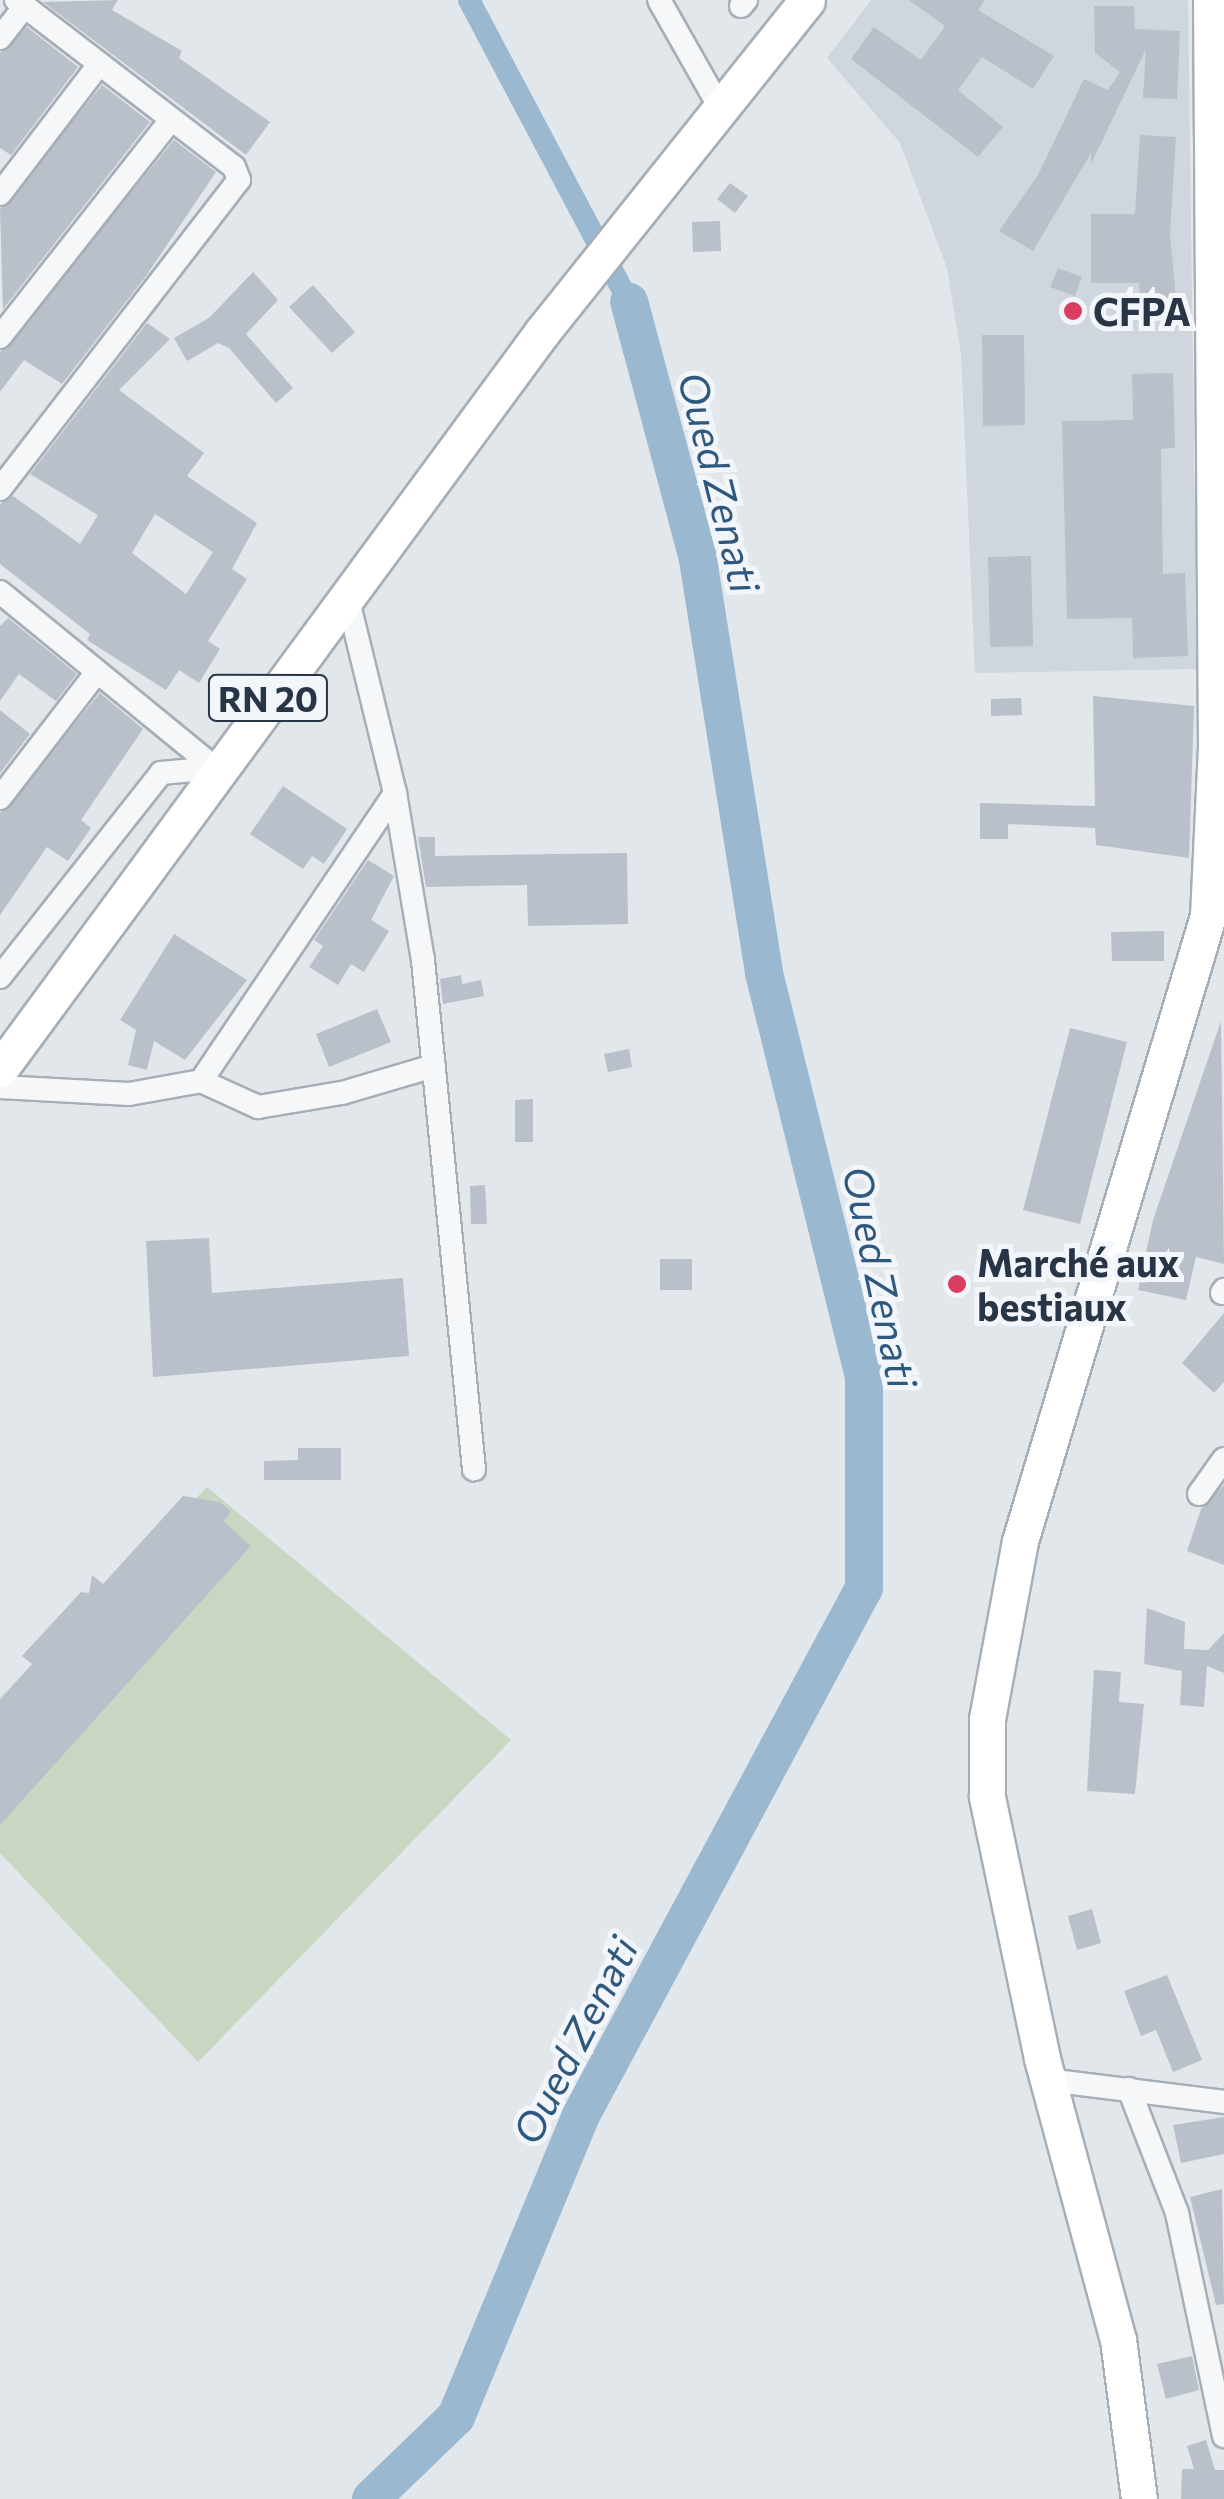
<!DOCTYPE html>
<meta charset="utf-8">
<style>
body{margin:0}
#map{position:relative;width:1224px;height:2499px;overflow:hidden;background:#e2e7ec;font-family:Commissioner,sans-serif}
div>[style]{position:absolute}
.built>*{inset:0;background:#d0d6de}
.green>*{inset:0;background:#c9d6c2}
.canal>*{height:22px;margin:-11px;padding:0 11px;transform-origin:11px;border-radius:11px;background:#9ab8cf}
.river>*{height:38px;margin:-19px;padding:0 19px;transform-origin:19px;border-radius:19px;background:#9ab8cf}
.building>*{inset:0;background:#b9c0ca}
.roads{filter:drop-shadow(2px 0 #a6aeb7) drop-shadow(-2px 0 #a6aeb7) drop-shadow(0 2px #a6aeb7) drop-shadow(0 -2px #a6aeb7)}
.minor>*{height:22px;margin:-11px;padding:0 11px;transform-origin:11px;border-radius:11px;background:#f5f7f9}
.primary>*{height:35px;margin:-17.5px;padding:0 17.5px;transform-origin:17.5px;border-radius:17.5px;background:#fff}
.dots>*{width:28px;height:28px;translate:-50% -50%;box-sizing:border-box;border:5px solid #f2f5f9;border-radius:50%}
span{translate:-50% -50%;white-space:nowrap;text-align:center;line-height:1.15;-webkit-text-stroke:10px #f2f5f9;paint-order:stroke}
.shield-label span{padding:2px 8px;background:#f2f5f9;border:2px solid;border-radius:8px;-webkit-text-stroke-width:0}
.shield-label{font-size:35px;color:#283546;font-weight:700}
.poi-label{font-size:38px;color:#283546;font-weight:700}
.left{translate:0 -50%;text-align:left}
.water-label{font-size:40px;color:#2e587e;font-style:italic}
</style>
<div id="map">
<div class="built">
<i style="clip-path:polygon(871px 0,1188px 0,1197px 669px,975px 673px,961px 354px,947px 268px,900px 143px,827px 58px)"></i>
</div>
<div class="green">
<i style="clip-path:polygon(207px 1487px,511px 1740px,198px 2062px,0 1853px,0 1698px)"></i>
</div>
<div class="canal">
<i style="left:469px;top:0;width:342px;rotate:62.1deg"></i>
</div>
<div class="river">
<i style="left:371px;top:2499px;width:118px;rotate:-44deg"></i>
<i style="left:456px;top:2417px;width:325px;rotate:-67.5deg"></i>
<i style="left:580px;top:2117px;width:600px;rotate:-61.77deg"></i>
<i style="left:864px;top:1588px;width:211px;rotate:-90deg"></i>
<i style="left:864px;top:1377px;width:417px;rotate:-103.9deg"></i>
<i style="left:764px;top:972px;width:422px;rotate:-99.1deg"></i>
<i style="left:697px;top:555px;width:262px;rotate:-105deg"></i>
</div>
<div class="building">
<i style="clip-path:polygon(118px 0,112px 10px,182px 51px,179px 58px,270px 122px,246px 155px,43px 2px)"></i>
<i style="clip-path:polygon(909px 0,985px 0,978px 10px,1054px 56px,1033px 89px,982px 57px,958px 90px,1003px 127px,978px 157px,851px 59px,874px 27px,921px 60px,945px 26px)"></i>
<i style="clip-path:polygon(1094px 6px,1134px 6px,1135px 29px,1180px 31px,1177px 99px,1143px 98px,1146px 49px,1091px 164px,1091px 153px,1033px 251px,999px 231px,1038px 175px,1084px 79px,1108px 90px,1120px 72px,1095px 53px)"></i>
<i style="clip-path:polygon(27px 27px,78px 67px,11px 155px,0 148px,0 53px)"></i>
<i style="clip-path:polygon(102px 85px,150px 122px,3px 309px,0 209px)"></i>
<i style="clip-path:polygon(1140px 135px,1176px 137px,1170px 234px,1176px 299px,1140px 300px,1139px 283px,1091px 283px,1091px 214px,1135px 214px)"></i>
<i style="clip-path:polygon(174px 140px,216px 172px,146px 276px,62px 384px,24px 360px,0 392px,0 352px)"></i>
<i style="clip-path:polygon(730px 183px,748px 196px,735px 213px,717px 199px)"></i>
<i style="clip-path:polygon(720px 221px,721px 251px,693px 252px,692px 222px)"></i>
<i style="clip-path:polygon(1058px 268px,1082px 277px,1075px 296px,1050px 287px)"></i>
<i style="clip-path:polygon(253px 272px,278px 300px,246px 334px,293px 388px,276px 403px,229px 348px,218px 343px,187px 361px,174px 338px,209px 318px)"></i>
<i style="clip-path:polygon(313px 285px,355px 332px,332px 353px,289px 307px)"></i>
<i style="clip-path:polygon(evenodd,147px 323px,170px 339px,119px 390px,204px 453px,187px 476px,257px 523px,232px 569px,247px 579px,208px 641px,220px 649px,199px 683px,179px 670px,166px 690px,87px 640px,90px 634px,0 564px,0 504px,13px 496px,80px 544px,98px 515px,30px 474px,147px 323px,155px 514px,213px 552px,186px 594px,132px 553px,155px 514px)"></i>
<i style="clip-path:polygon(982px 335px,1024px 335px,1025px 425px,983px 426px)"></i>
<i style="clip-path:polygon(1173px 373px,1175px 448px,1161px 449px,1163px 574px,1185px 573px,1188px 656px,1133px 658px,1132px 618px,1067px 619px,1062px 421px,1133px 420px,1132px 374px)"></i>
<i style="clip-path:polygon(1031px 556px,1033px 646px,990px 647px,988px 557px)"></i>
<i style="clip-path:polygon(8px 618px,77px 674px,56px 701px,19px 674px,0 701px,0 626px)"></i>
<i style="clip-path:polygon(100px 693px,143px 729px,81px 820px,91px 828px,68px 861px,47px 847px,0 915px,0 813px)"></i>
<i style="clip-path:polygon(1093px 696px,1194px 706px,1189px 858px,1096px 845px,1095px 828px,1008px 824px,1008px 839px,980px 839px,980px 803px,1095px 806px)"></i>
<i style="clip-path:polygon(1021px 698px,1022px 715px,991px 716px,991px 699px)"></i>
<i style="clip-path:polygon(0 710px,30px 734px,0 773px)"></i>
<i style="clip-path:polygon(283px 786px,347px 829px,324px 864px,312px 856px,303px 869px,250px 834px)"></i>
<i style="clip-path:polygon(418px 837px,435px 837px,435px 856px,627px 853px,628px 924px,528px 926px,527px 885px,426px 887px)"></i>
<i style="clip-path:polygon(368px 860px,394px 876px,371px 920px,389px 931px,364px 972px,351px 964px,338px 985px,309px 967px,323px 946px,314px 940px)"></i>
<i style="clip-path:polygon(1164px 931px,1164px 961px,1112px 961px,1111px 932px)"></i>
<i style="clip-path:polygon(174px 934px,247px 980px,185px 1060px,154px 1041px,147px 1070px,128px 1065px,136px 1030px,120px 1020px)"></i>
<i style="clip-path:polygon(461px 975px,462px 984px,481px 980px,484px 996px,443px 1004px,440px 979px)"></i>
<i style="clip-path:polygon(377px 1009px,391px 1042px,329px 1067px,316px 1034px)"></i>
<i style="clip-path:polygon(1221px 1021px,1224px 1264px,1196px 1257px,1186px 1300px,1138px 1290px,1153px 1220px)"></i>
<i style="clip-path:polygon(1070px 1028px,1127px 1042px,1080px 1224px,1023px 1210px)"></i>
<i style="clip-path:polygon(629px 1049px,632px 1067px,608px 1072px,604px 1054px)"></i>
<i style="clip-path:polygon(533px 1099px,533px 1142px,515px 1142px,515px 1100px)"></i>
<i style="clip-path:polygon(485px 1185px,487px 1224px,471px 1224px,470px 1186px)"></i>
<i style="clip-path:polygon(209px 1238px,212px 1293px,403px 1278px,409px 1356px,153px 1377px,146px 1241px)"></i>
<i style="clip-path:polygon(660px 1259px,692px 1259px,692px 1290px,660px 1290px)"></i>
<i style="clip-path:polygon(1224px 1313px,1224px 1382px,1214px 1393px,1182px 1363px)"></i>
<i style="clip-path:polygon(298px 1448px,341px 1448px,341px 1480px,264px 1480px,264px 1461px,298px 1460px)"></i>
<i style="clip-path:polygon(1224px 1485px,1224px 1565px,1187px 1551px,1201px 1509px)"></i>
<i style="clip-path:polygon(183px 1496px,220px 1502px,231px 1512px,223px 1521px,251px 1546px,0 1825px,0 1700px,32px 1664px,22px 1656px,81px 1592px,89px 1593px,92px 1575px,103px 1584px)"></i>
<i style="clip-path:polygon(1147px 1608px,1185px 1622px,1184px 1649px,1208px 1650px,1224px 1633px,1224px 1673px,1207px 1666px,1204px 1707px,1180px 1705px,1182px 1671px,1144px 1664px)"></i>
<i style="clip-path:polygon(1094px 1670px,1121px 1672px,1119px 1702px,1144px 1704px,1135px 1794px,1087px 1791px)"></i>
<i style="clip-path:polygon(1092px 1909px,1101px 1943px,1077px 1950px,1068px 1916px)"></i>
<i style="clip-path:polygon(1167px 1975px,1202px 2060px,1173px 2072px,1156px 2030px,1141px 2036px,1124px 1991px)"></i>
<i style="clip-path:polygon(1224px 2117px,1224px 2154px,1181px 2163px,1173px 2125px)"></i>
<i style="clip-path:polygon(1222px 2189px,1224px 2304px,1216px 2305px,1190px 2197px)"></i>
<i style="clip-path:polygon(1192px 2356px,1199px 2390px,1166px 2399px,1157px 2364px)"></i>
<i style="clip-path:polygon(1206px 2440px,1215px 2470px,1224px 2470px,1224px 2499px,1181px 2499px,1182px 2469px,1194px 2469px,1187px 2446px)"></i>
</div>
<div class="roads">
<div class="minor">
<i style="left:659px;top:0;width:130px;rotate:60.5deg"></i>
<i style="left:741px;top:6px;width:8px;rotate:-50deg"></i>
<i style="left:0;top:38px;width:39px;rotate:-52deg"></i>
<i style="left:0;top:194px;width:160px;rotate:-52.6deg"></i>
<i style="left:0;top:337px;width:273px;rotate:-51.8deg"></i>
<i style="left:0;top:489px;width:391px;rotate:-52.3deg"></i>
<i style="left:239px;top:180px;width:14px;rotate:-111deg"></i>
<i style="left:234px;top:167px;width:275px;rotate:-142.5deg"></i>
<i style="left:0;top:592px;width:278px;rotate:39.3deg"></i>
<i style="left:347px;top:596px;width:203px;rotate:76.3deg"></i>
<i style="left:395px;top:793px;width:169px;rotate:80.5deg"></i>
<i style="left:423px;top:960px;width:512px;rotate:84.28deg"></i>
<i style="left:0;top:798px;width:159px;rotate:-52.4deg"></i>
<i style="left:0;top:977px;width:260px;rotate:-51.7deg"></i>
<i style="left:161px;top:773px;width:54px;rotate:-5.3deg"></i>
<i style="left:201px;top:1081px;width:63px;rotate:24.5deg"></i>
<i style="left:258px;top:1107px;width:85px;rotate:-9.5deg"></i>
<i style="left:342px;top:1093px;width:96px;rotate:-16.4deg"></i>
<i style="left:0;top:1087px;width:129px;rotate:3.1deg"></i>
<i style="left:129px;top:1094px;width:73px;rotate:-10.2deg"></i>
<i style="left:201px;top:1081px;width:347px;rotate:-56deg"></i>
<i style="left:1222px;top:1293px;width:4px;rotate:-56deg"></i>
<i style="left:1199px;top:1494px;width:43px;rotate:-54.5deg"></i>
<i style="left:1048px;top:2080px;width:177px;rotate:7.1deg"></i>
<i style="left:1129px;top:2089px;width:133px;rotate:68.8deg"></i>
<i style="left:1177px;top:2213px;width:228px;rotate:78.1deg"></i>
</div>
<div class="primary">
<i style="left:0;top:1069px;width:916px;rotate:-53.66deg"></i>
<i style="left:543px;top:331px;width:423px;rotate:-51.4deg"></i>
<i style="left:1139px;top:2499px;width:160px;rotate:-97.5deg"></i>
<i style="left:1118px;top:2340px;width:292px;rotate:-105.1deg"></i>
<i style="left:1042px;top:2058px;width:268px;rotate:-101.9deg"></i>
<i style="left:987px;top:1796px;width:77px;rotate:-90deg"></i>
<i style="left:987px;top:1719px;width:181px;rotate:-79.5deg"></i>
<i style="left:1020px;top:1541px;width:653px;rotate:-73.26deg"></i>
<i style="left:1208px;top:916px;width:167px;rotate:-87.3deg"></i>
<i style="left:1216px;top:749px;width:749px;rotate:-90.38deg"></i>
</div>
</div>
<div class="dots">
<i style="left:1073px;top:311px;background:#db3d61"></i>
<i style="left:957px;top:1284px;background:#db3d61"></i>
</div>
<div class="shield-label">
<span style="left:268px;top:698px">RN 20</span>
</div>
<div class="poi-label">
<span class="left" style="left:1093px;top:311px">CFPA</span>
<span class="left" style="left:977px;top:1284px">Marché aux<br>bestiaux</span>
</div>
<div class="water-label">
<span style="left:720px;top:482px;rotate:76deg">Oued Zenati</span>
<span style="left:881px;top:1277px;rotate:78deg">Oued Zenati</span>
<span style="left:574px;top:2040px;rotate:-63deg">Oued Zenati</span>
</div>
</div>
